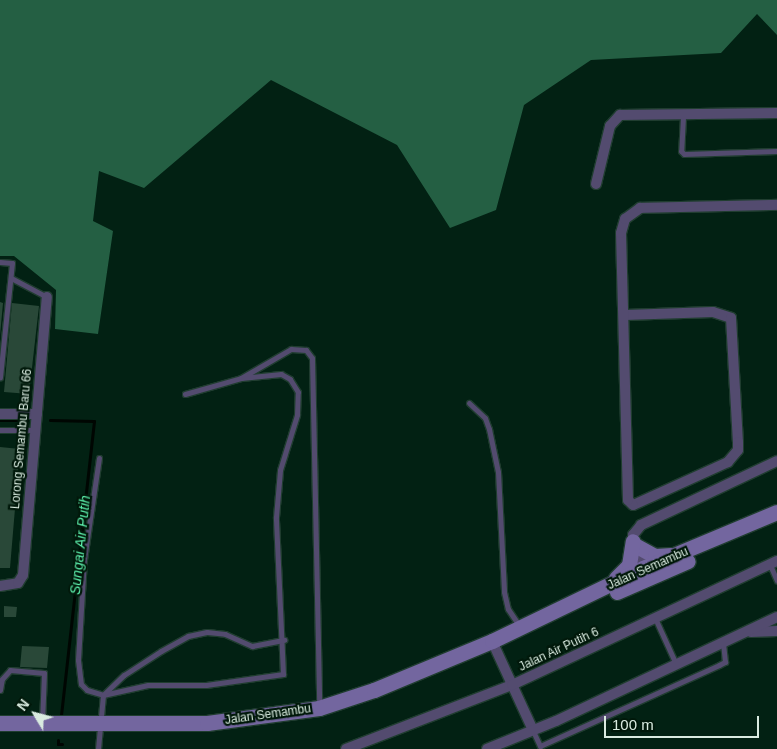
<!DOCTYPE html>
<style>
body{margin:0}
#map{position:relative;width:777px;height:749px;overflow:hidden;background:#022113;font-family:Helvetica,sans-serif}
div>[style]{position:absolute}
.forest>*{inset:0;background:#245f43}
.stream>*{height:3px;margin:-1.5px;padding:0 1.5px;transform-origin:1.5px;border-radius:1.5px;background:#000602}
.building>*{inset:0;background:#294838}
.roads{filter:drop-shadow(1px 0 #203d30) drop-shadow(-1px 0 #203d30) drop-shadow(0 1px #203d30) drop-shadow(0 -1px #203d30)}
.service>*{height:5px;margin:-2.5px;padding:0 2.5px;transform-origin:2.5px;border-radius:2.5px;background:#534b6f}
.minor>*{height:10px;margin:-5px;padding:0 5px;transform-origin:5px;border-radius:5px;background:#534b6f}
.secondary>*{height:15px;margin:-7.5px;padding:0 7.5px;transform-origin:7.5px;border-radius:7.5px;background:#73669f}
span{translate:-50% -50%;white-space:nowrap;text-align:center;line-height:1.15;-webkit-text-stroke:4.5px #00180a;paint-order:stroke}
.street-label{font-size:12px;color:#d9ebe0}
.water-label{font-size:14px;color:#5df1ad;font-style:italic}
.north{position:absolute;left:10px;top:689px;width:50px;height:50px;-webkit-text-stroke:4px #00180a;paint-order:stroke;rotate:307deg;font-size:14px;font-weight:700;line-height:20px;text-align:center;color:#d9ebe0}
.north::after{content:'';display:block;margin:auto;width:18px;height:22px;background:#d9ebe0;clip-path:polygon(50% 0,100% 100%,50% 72%,0 100%)}
.scale{position:absolute;left:604px;top:716px;width:155px;height:22px;box-sizing:border-box;border:2px solid #d9ebe0;border-top:0;padding-left:6px;font-size:15px;line-height:18px;white-space:nowrap;color:#d9ebe0;-webkit-text-stroke:4px #00180a;paint-order:stroke}
</style>
<div id="map">
<div class="forest">
<i style="clip-path:polygon(0 0,777px 0,777px 35px,757px 14px,721px 53px,591px 60px,524px 105px,496px 210px,450px 228px,397px 145px,271px 80px,144px 188px,99px 171px,93px 221px,113px 231px,98px 334px,55px 329px,56px 290px,14px 256px,0 256px)"></i>
</div>
<div class="stream">
<i style="left:0;top:420px;width:27px"></i>
<i style="left:50px;top:420px;width:44px;rotate:1.3deg"></i>
<i style="left:94px;top:421px;width:295px;rotate:96.4deg"></i>
<i style="left:58px;top:740px;width:4px;rotate:90deg"></i>
<i style="left:58px;top:744px;width:4px"></i>
</div>
<div class="building">
<i style="clip-path:polygon(0 302px,3px 303px,0 335px)"></i>
<i style="clip-path:polygon(12px 303px,39px 306px,29px 394px,4px 392px)"></i>
<i style="clip-path:polygon(0 447px,20px 449px,10px 568px,0 568px)"></i>
<i style="clip-path:polygon(4px 606px,17px 607px,16px 617px,4px 617px)"></i>
<i style="clip-path:polygon(22px 646px,49px 647px,47px 668px,20px 667px)"></i>
</div>
<div class="roads">
<div class="service">
<i style="left:683px;top:117px;width:34px;rotate:93deg"></i>
<i style="left:681px;top:151px;width:4px;rotate:45deg"></i>
<i style="left:684px;top:154px;width:93px;rotate:-1.8deg"></i>
<i style="left:0;top:262px;width:12px;rotate:5deg"></i>
<i style="left:12px;top:263px;width:115px;rotate:96deg"></i>
<i style="left:11px;top:278px;width:41px;rotate:27.8deg"></i>
<i style="left:185px;top:394px;width:58px;rotate:-15.9deg"></i>
<i style="left:241px;top:378px;width:58px;rotate:-30.1deg"></i>
<i style="left:291px;top:349px;width:15px;rotate:4deg"></i>
<i style="left:306px;top:350px;width:10px;rotate:53deg"></i>
<i style="left:312px;top:358px;width:347px;rotate:88.8deg"></i>
<i style="left:469px;top:403px;width:22px;rotate:43deg"></i>
<i style="left:485px;top:418px;width:12px;rotate:70deg"></i>
<i style="left:489px;top:429px;width:44px;rotate:78.2deg"></i>
<i style="left:498px;top:472px;width:120px;rotate:87.1deg"></i>
<i style="left:504px;top:592px;width:17px;rotate:77deg"></i>
<i style="left:508px;top:609px;width:22px;rotate:56deg"></i>
<i style="left:0;top:430px;width:35px"></i>
<i style="left:99px;top:458px;width:102px;rotate:98.4deg"></i>
<i style="left:84px;top:559px;width:101px;rotate:93.4deg"></i>
<i style="left:78px;top:660px;width:24px;rotate:83deg"></i>
<i style="left:81px;top:684px;width:8px;rotate:45deg"></i>
<i style="left:87px;top:690px;width:17px;rotate:17deg"></i>
<i style="left:103px;top:695px;width:46px;rotate:-12.5deg"></i>
<i style="left:148px;top:685px;width:58px"></i>
<i style="left:206px;top:685px;width:78px;rotate:-8.1deg"></i>
<i style="left:283px;top:674px;width:157px;rotate:-92.6deg"></i>
<i style="left:276px;top:517px;width:47px;rotate:-85.1deg"></i>
<i style="left:280px;top:470px;width:58px;rotate:-72.8deg"></i>
<i style="left:297px;top:415px;width:23px;rotate:-88deg"></i>
<i style="left:298px;top:392px;width:15px;rotate:-122deg"></i>
<i style="left:290px;top:379px;width:10px;rotate:-151deg"></i>
<i style="left:281px;top:374px;width:40px;rotate:174.3deg"></i>
<i style="left:770px;top:565px;width:17px;rotate:66deg"></i>
<i style="left:655px;top:618px;width:51px;rotate:65.5deg"></i>
<i style="left:0;top:690px;width:11px;rotate:-80deg"></i>
<i style="left:2px;top:679px;width:12px;rotate:-48deg"></i>
<i style="left:10px;top:670px;width:34px;rotate:5deg"></i>
<i style="left:44px;top:673px;width:49px;rotate:92.3deg"></i>
<i style="left:533px;top:731px;width:17px;rotate:65deg"></i>
<i style="left:540px;top:746px;width:196px;rotate:-24.3deg"></i>
<i style="left:719px;top:665px;width:7px;rotate:-27deg"></i>
<i style="left:725px;top:662px;width:19px;rotate:-96deg"></i>
<i style="left:98px;top:749px;width:54px;rotate:-84.7deg"></i>
<i style="left:103px;top:695px;width:29px;rotate:-44deg"></i>
<i style="left:124px;top:675px;width:44px;rotate:-33deg"></i>
<i style="left:161px;top:651px;width:31px;rotate:-29deg"></i>
<i style="left:188px;top:636px;width:19px;rotate:-12deg"></i>
<i style="left:207px;top:632px;width:18px;rotate:6deg"></i>
<i style="left:225px;top:634px;width:30px;rotate:24deg"></i>
<i style="left:252px;top:646px;width:33px;rotate:-11deg"></i>
</div>
<div class="minor">
<i style="left:596px;top:184px;width:60px;rotate:-76.4deg"></i>
<i style="left:610px;top:126px;width:15px;rotate:-48deg"></i>
<i style="left:620px;top:115px;width:157px;rotate:-0.7deg"></i>
<i style="left:625px;top:315px;width:88px;rotate:-2deg"></i>
<i style="left:713px;top:312px;width:19px;rotate:18deg"></i>
<i style="left:731px;top:318px;width:124px;rotate:86.8deg"></i>
<i style="left:738px;top:442px;width:8px;rotate:90deg"></i>
<i style="left:738px;top:450px;width:16px;rotate:130deg"></i>
<i style="left:728px;top:462px;width:104px;rotate:155.6deg"></i>
<i style="left:633px;top:505px;width:7px;rotate:-135deg"></i>
<i style="left:628px;top:500px;width:267px;rotate:-91.5deg"></i>
<i style="left:621px;top:233px;width:15px;rotate:-74deg"></i>
<i style="left:625px;top:219px;width:19px;rotate:-36deg"></i>
<i style="left:640px;top:208px;width:137px;rotate:-1.3deg"></i>
<i style="left:0;top:414px;width:37px"></i>
<i style="left:643px;top:568px;width:29px;rotate:-110deg"></i>
<i style="left:633px;top:541px;width:6px;rotate:-90deg"></i>
<i style="left:633px;top:535px;width:13px;rotate:-51deg"></i>
<i style="left:641px;top:525px;width:150px;rotate:-25.2deg"></i>
<i style="left:0;top:586px;width:18px;rotate:-9deg"></i>
<i style="left:18px;top:583px;width:9px;rotate:-58deg"></i>
<i style="left:23px;top:575px;width:279px;rotate:-85.1deg"></i>
<i style="left:751px;top:632px;width:26px;rotate:-2deg"></i>
<i style="left:492px;top:641px;width:98px;rotate:65.3deg"></i>
<i style="left:346px;top:749px;width:178px;rotate:-21.1deg"></i>
<i style="left:512px;top:685px;width:293px;rotate:-25.1deg"></i>
<i style="left:487px;top:749px;width:74px;rotate:-22.1deg"></i>
<i style="left:556px;top:721px;width:244px;rotate:-25.2deg"></i>
</div>
<div class="secondary">
<i style="left:633px;top:544px;width:25px;rotate:29deg"></i>
<i style="left:655px;top:556px;width:16px;rotate:-4deg"></i>
<i style="left:616px;top:578px;width:18px;rotate:-45deg"></i>
<i style="left:629px;top:565px;width:24px;rotate:-81deg"></i>
<i style="left:617px;top:592px;width:77px;rotate:-23.6deg"></i>
<i style="left:0;top:723px;width:207px"></i>
<i style="left:207px;top:723px;width:113px;rotate:-7.6deg"></i>
<i style="left:319px;top:708px;width:58px;rotate:-18.1deg"></i>
<i style="left:374px;top:690px;width:128px;rotate:-22.6deg"></i>
<i style="left:492px;top:641px;width:168px;rotate:-25.8deg"></i>
<i style="left:643px;top:568px;width:145px;rotate:-22.7deg"></i>
</div>
</div>
<div class="street-label">
<span style="left:22px;top:439px;rotate:-85deg">Lorong Semambu Baru 66</span>
<span style="left:648px;top:569px;rotate:-24deg">Jalan Semambu</span>
<span style="left:559px;top:650px;rotate:-25deg">Jalan Air Putih 6</span>
<span style="left:268px;top:715px;rotate:-8deg">Jalan Semambu</span>
</div>
<div class="water-label">
<span style="left:80px;top:545px;rotate:-84deg">Sungai Air Putih</span>
</div>
<div class="north">N</div>
<div class="scale">100 m</div>
</div>
